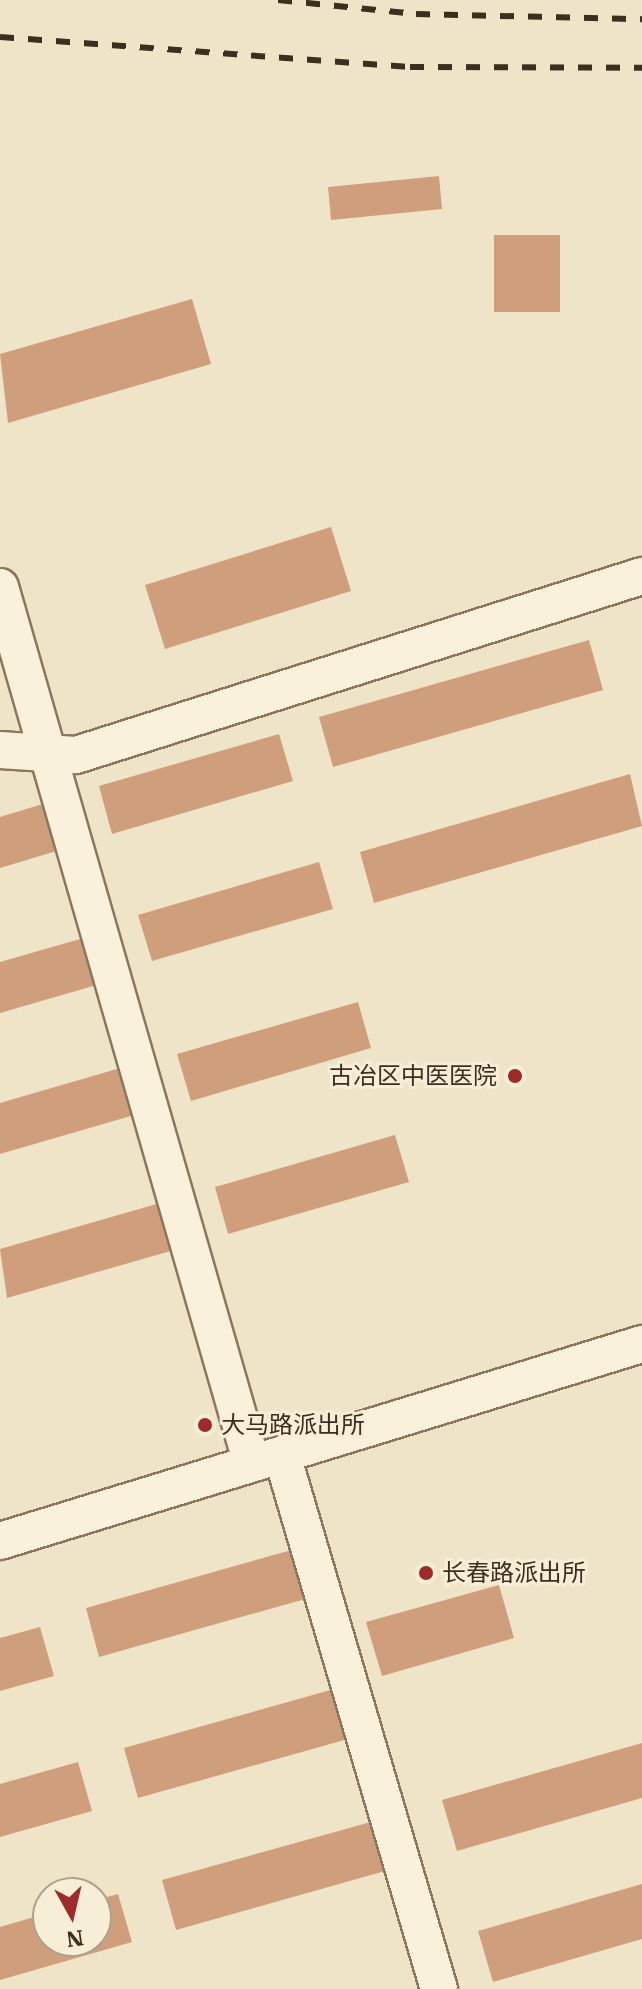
<!DOCTYPE html>
<meta charset="utf-8">
<style>
body{margin:0}
#map{position:relative;width:642px;height:1989px;overflow:hidden;background:#f0e4c8;font-family:"IBM Plex Serif","Noto Sans SC",serif}
div>[style]{position:absolute}
.building>*{inset:0;background:#cf9f7d}
.roads{filter:drop-shadow(2px 0 #8d765c) drop-shadow(-2px 0 #8d765c) drop-shadow(0 2px #8d765c) drop-shadow(0 -2px #8d765c)}
.minor>*{height:36px;margin:-18px;padding:0 18px;transform-origin:18px;border-radius:18px;background:#faf1dc}
.rail>*{height:6px;margin-top:-3px;transform-origin:0;background:repeating-linear-gradient(90deg,#3d2e20 0 14px,transparent 0 28px)}
.dots>*{width:22px;height:22px;translate:-50% -50%;box-sizing:border-box;border:4px solid #f7eed8;border-radius:50%}
span{translate:-50% -50%;white-space:nowrap;text-align:center;line-height:1.15;-webkit-text-stroke:6px #f7eed8;paint-order:stroke}
.poi-label{font-size:24px;color:#3d2e20}
.right{translate:-100% -50%;text-align:right}
.left{translate:0 -50%;text-align:left}
.north{position:absolute;left:32px;top:1877px;width:80px;height:80px;box-sizing:border-box;background:#f7eed8;border:2px solid #ada18e;border-radius:50%;rotate:172deg;font-size:22px;font-weight:700;line-height:32px;text-align:center;color:#3d2e20}
.north::after{content:'';display:block;margin:auto;width:28px;height:36px;background:#9e2a2b;clip-path:polygon(50% 0,100% 100%,50% 72%,0 100%)}
</style>
<div id="map">
<div class="building">
<i style="clip-path:polygon(439px 176px,442px 209px,331px 220px,328px 187px)"></i>
<i style="clip-path:polygon(494px 235px,560px 235px,560px 312px,494px 312px)"></i>
<i style="clip-path:polygon(192px 299px,211px 364px,8px 423px,0 354px)"></i>
<i style="clip-path:polygon(331px 527px,351px 591px,165px 649px,145px 585px)"></i>
<i style="clip-path:polygon(589px 640px,603px 690px,333px 767px,319px 717px)"></i>
<i style="clip-path:polygon(279px 734px,293px 781px,112px 834px,99px 786px)"></i>
<i style="clip-path:polygon(630px 774px,642px 826px,374px 903px,360px 852px)"></i>
<i style="clip-path:polygon(56px 800px,70px 847px,0 868px,0 817px)"></i>
<i style="clip-path:polygon(319px 862px,333px 909px,152px 961px,138px 915px)"></i>
<i style="clip-path:polygon(94px 935px,107px 982px,0 1013px,0 962px)"></i>
<i style="clip-path:polygon(358px 1002px,371px 1048px,191px 1101px,177px 1054px)"></i>
<i style="clip-path:polygon(134px 1064px,148px 1111px,0 1154px,0 1103px)"></i>
<i style="clip-path:polygon(395px 1135px,409px 1182px,228px 1234px,215px 1187px)"></i>
<i style="clip-path:polygon(174px 1199px,188px 1246px,7px 1298px,0 1249px)"></i>
<i style="clip-path:polygon(302px 1547px,316px 1596px,99px 1657px,86px 1608px)"></i>
<i style="clip-path:polygon(499px 1585px,514px 1638px,382px 1676px,366px 1622px)"></i>
<i style="clip-path:polygon(40px 1627px,54px 1676px,0 1691px,0 1638px)"></i>
<i style="clip-path:polygon(341px 1687px,355px 1737px,138px 1798px,124px 1748px)"></i>
<i style="clip-path:polygon(642px 1743px,642px 1798px,457px 1851px,442px 1800px)"></i>
<i style="clip-path:polygon(78px 1762px,92px 1811px,0 1837px,0 1784px)"></i>
<i style="clip-path:polygon(378px 1820px,392px 1869px,176px 1930px,162px 1880px)"></i>
<i style="clip-path:polygon(642px 1884px,642px 1939px,493px 1982px,478px 1931px)"></i>
<i style="clip-path:polygon(118px 1894px,132px 1942px,0 1980px,0 1927px,48px 1913px,48px 1941px,96px 1941px,96px 1900px)"></i>
</div>
<div class="roads">
<div class="minor">
<i style="left:0;top:587px;width:912px;rotate:73.97deg"></i>
<i style="left:0;top:750px;width:76px;rotate:3.8deg"></i>
<i style="left:76px;top:755px;width:594px;rotate:-17.55deg"></i>
<i style="left:282px;top:1455px;width:557px;rotate:73.62deg"></i>
<i style="left:0;top:1541px;width:672px;rotate:-17.06deg"></i>
</div>
</div>
<div class="rail">
<i style="left:278px;top:0;width:139px;rotate:5.8deg"></i>
<i style="left:416px;top:14px;width:226px;rotate:1.3deg"></i>
<i style="left:0;top:37px;width:411px;rotate:4.2deg"></i>
<i style="left:410px;top:67px;width:232px;rotate:0.2deg"></i>
</div>
<div class="dots">
<i style="left:515px;top:1076px;background:#9e2a2b"></i>
<i style="left:205px;top:1425px;background:#9e2a2b"></i>
<i style="left:426px;top:1573px;background:#9e2a2b"></i>
</div>
<div class="poi-label">
<span class="right" style="left:497px;top:1076px">古冶区中医医院</span>
<span class="left" style="left:221px;top:1425px">大马路派出所</span>
<span class="left" style="left:442px;top:1573px">长春路派出所</span>
</div>
<div class="north">N</div>
</div>
